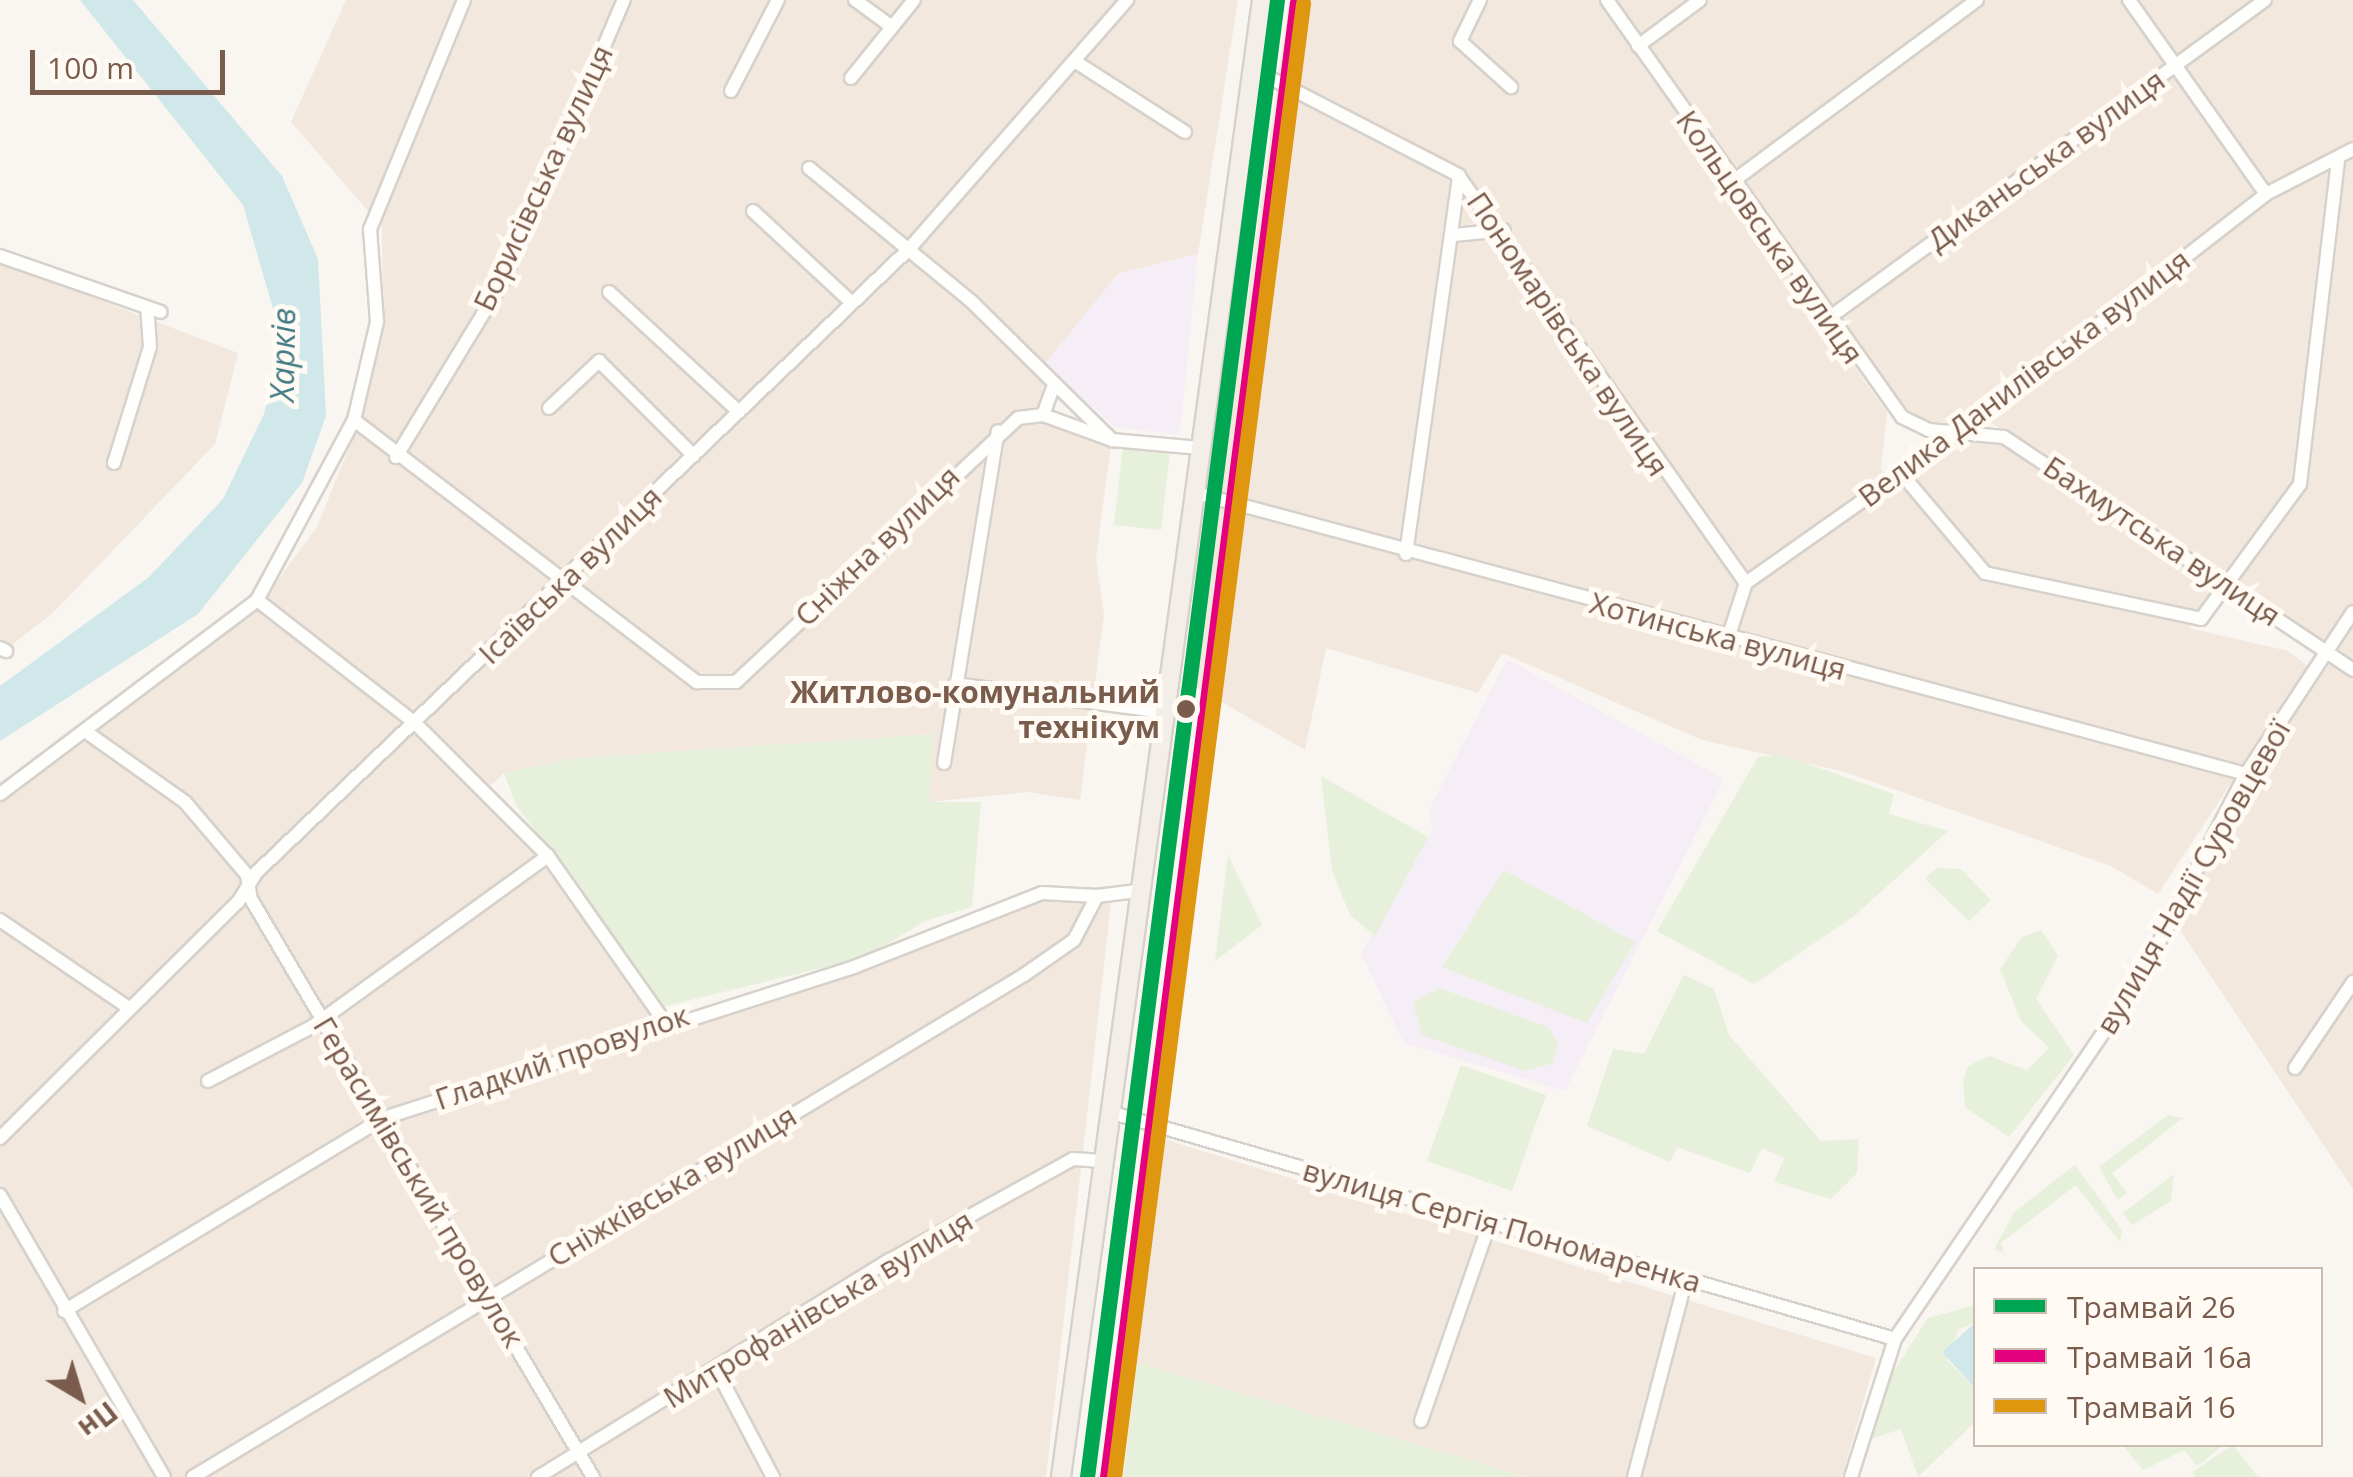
<!DOCTYPE html>
<meta charset="utf-8">
<style>
body{margin:0}
#map{position:relative;width:2353px;height:1477px;overflow:hidden;background:#f9f5f0;font-family:"Open Sans",sans-serif}
div>[style]{position:absolute}
.residential>*{inset:0;background:#f2e8de}
.education>*{inset:0;background:#f6eef6}
.green>*{inset:0;background:#e7f0db}
.water>*{inset:0;background:#d0e8ea}
.roads{filter:drop-shadow(2px 0 #d7d1cb) drop-shadow(-2px 0 #d7d1cb) drop-shadow(0 2px #d7d1cb) drop-shadow(0 -2px #d7d1cb)}
.minor>*{height:12px;margin:-6px;padding:0 6px;transform-origin:6px;border-radius:6px;background:#fefefd}
.major>*{height:18px;margin:-9px;padding:0 9px;transform-origin:9px;border-radius:9px;background:#f3eee8}
.tram-1>*{height:15px;margin:-7.5px;padding:0 7.5px;transform-origin:7.5px;border-radius:7.5px;background:#00a651}
.tram-2>*{height:15px;margin:-7.5px;padding:0 7.5px;transform-origin:7.5px;border-radius:7.5px;background:#e5007d}
.tram-3>*{height:15px;margin:-7.5px;padding:0 7.5px;transform-origin:7.5px;border-radius:7.5px;background:#de970f}
.dots>*{width:28px;height:28px;translate:-50% -50%;box-sizing:border-box;border:5px solid #fffaf3;border-radius:50%}
span{translate:-50% -50%;white-space:nowrap;text-align:center;line-height:1.15;-webkit-text-stroke:10px #fffaf3;paint-order:stroke}
.street-label{font-size:30px;color:#7a5c4d}
.stop-label{font-size:30px;color:#7a5c4d;font-weight:700}
.right{translate:-100% -50%;text-align:right}
.water-label{font-size:32px;color:#437c86;font-style:italic}
.legend{position:absolute;left:1973px;top:1267px;width:350px;height:180px;box-sizing:border-box;background:#fffaf3;border:2px solid #cabbb1;margin:0;padding:12px 18px;list-style:none;font-size:30px;color:#7a5c4d}
.legend li{display:flex;align-items:center;gap:20px;height:50px}
.legend b{width:50px;border:2px solid #cabbb1}
.north{position:absolute;left:30px;top:1347px;width:100px;height:100px;-webkit-text-stroke:8px #fffaf3;paint-order:stroke;rotate:142deg;font-size:28px;font-weight:700;line-height:40px;text-align:center;color:#7a5c4d}
.north::after{content:'';display:block;margin:auto;width:35px;height:45px;background:#7a5c4d;clip-path:polygon(50% 0,100% 100%,50% 72%,0 100%)}
.scale{position:absolute;left:30px;top:50px;width:195px;height:45px;box-sizing:border-box;border:5px solid #7a5c4d;border-top:0;padding-left:12px;font-size:30px;line-height:35px;white-space:nowrap;color:#7a5c4d;-webkit-text-stroke:8px #fffaf3;paint-order:stroke}
</style>
<div id="map">
<div class="residential">
<i style="clip-path:polygon(346px 0,1238px 0,1198px 254px,1118px 274px,1045px 364px,1040px 422px,1111px 444px,1096px 558px,1104px 614px,1080px 800px,1028px 792px,929px 802px,933px 734px,575px 758px,504px 773px,481px 794px,548px 863px,661px 1027px,1048px 898px,1111px 903px,1046px 1477px,0 1477px,0 800px,255px 611px,317px 527px,363px 413px,383px 326px,382px 227px,291px 122px)"></i>
<i style="clip-path:polygon(1289px 0,1599px 0,1887px 413px,1881px 470px,1900px 482px,1964px 438px,2000px 439px,2215px 585px,2189px 628px,2288px 651px,2308px 666px,2158px 894px,2111px 866px,1842px 771px,1702px 740px,1502px 653px,1478px 693px,1326px 648px,1305px 750px,1194px 686px)"></i>
<i style="clip-path:polygon(1614px 0,2353px 0,2353px 660px,2039px 449px,1991px 423px,1926px 422px,1896px 401px)"></i>
<i style="clip-path:polygon(0 262px,238px 353px,215px 444px,53px 613px,0 654px)"></i>
<i style="clip-path:polygon(2331px 662px,2353px 677px,2353px 1189px,2176px 924px,2252px 777px)"></i>
<i style="clip-path:polygon(1160px 1138px,1876px 1358px,1842px 1477px,1526px 1477px,1137px 1363px,1129px 1356px)"></i>
</div>
<div class="education">
<i style="clip-path:polygon(1198px 254px,1180px 435px,1114px 427px,1045px 364px,1118px 274px)"></i>
<i style="clip-path:polygon(1507px 659px,1724px 779px,1565px 1091px,1404px 1043px,1361px 954px,1432px 829px,1429px 810px)"></i>
</div>
<div class="green">
<i style="clip-path:polygon(1123px 446px,1170px 451px,1161px 530px,1114px 525px)"></i>
<i style="clip-path:polygon(934px 734px,929px 802px,981px 802px,972px 907px,925px 921px,867px 957px,662px 1007px,515px 803px,504px 773px,575px 758px)"></i>
<i style="clip-path:polygon(1782px 755px,1894px 794px,1889px 814px,1948px 831px,1853px 917px,1754px 984px,1657px 931px,1758px 757px)"></i>
<i style="clip-path:polygon(1321px 776px,1428px 837px,1375px 936px,1350px 915px,1332px 870px)"></i>
<i style="clip-path:polygon(1228px 855px,1262px 925px,1215px 961px)"></i>
<i style="clip-path:polygon(1961px 869px,1991px 900px,1969px 921px,1925px 879px,1936px 868px)"></i>
<i style="clip-path:polygon(1504px 870px,1635px 942px,1587px 1023px,1442px 967px)"></i>
<i style="clip-path:polygon(2041px 930px,2058px 956px,2036px 999px,2074px 1055px,2009px 1137px,1965px 1107px,1963px 1082px,1968px 1066px,1989px 1056px,2027px 1070px,2049px 1048px,2021px 1021px,2000px 969px,2022px 937px)"></i>
<i style="clip-path:polygon(1684px 975px,1714px 989px,1729px 1035px,1821px 1141px,1859px 1139px,1857px 1173px,1831px 1199px,1774px 1182px,1784px 1158px,1762px 1148px,1750px 1173px,1677px 1147px,1670px 1162px,1587px 1126px,1613px 1049px,1644px 1054px)"></i>
<i style="clip-path:polygon(1439px 988px,1548px 1027px,1558px 1043px,1553px 1063px,1525px 1071px,1422px 1035px,1413px 1003px)"></i>
<i style="clip-path:polygon(1461px 1065px,1546px 1095px,1512px 1191px,1427px 1161px)"></i>
<i style="clip-path:polygon(2168px 1115px,2183px 1118px,2112px 1173px,2127px 1193px,2118px 1200px,2099px 1167px)"></i>
<i style="clip-path:polygon(2075px 1165px,2122px 1230px,2120px 1242px,2076px 1185px,2001px 1243px,2004px 1253px,1994px 1250px,2014px 1212px)"></i>
<i style="clip-path:polygon(2174px 1174px,2171px 1201px,2132px 1225px,2123px 1213px)"></i>
<i style="clip-path:polygon(1975px 1305px,1975px 1323px,1959px 1329px,1947px 1360px,1975px 1388px,1975px 1422px,1918px 1477px,1901px 1429px,1871px 1439px,1888px 1380px,1928px 1318px)"></i>
<i style="clip-path:polygon(1137px 1363px,1457px 1456px,1526px 1477px,1123px 1477px)"></i>
<i style="clip-path:polygon(2123px 1445px,2224px 1445px,2197px 1466px,2184px 1450px,2143px 1470px)"></i>
<i style="clip-path:polygon(2233px 1445px,2258px 1477px,2196px 1477px,2192px 1472px)"></i>
</div>
<div class="water">
<i style="clip-path:polygon(80px 0,133px 0,282px 176px,318px 259px,326px 416px,302px 483px,198px 614px,0 741px,0 686px,149px 577px,223px 499px,264px 414px,281px 336px,243px 205px)"></i>
<i style="clip-path:polygon(1975px 1323px,1976px 1323px,1975px 1388px,1942px 1352px)"></i>
</div>
<div class="roads">
<div class="minor">
<i style="left:464px;top:0;width:248px;rotate:112.3deg"></i>
<i style="left:370px;top:229px;width:93px;rotate:85.7deg"></i>
<i style="left:377px;top:322px;width:101px;rotate:103.2deg"></i>
<i style="left:354px;top:420px;width:432px;rotate:37.4deg"></i>
<i style="left:697px;top:682px;width:39px"></i>
<i style="left:736px;top:682px;width:386px;rotate:-43.1deg"></i>
<i style="left:1018px;top:418px;width:25px;rotate:-7deg"></i>
<i style="left:1043px;top:415px;width:73px;rotate:19.9deg"></i>
<i style="left:855px;top:0;width:46px;rotate:36.1deg"></i>
<i style="left:1480px;top:0;width:46px;rotate:116deg"></i>
<i style="left:1460px;top:41px;width:69px;rotate:42deg"></i>
<i style="left:1607px;top:0;width:511px;rotate:54.72deg"></i>
<i style="left:1902px;top:417px;width:30px;rotate:26deg"></i>
<i style="left:1929px;top:430px;width:75px;rotate:5.3deg"></i>
<i style="left:2004px;top:437px;width:420px;rotate:33.7deg"></i>
<i style="left:2129px;top:0;width:237px;rotate:54.8deg"></i>
<i style="left:1638px;top:46px;width:77px;rotate:-36.6deg"></i>
<i style="left:1079px;top:64px;width:126px;rotate:32.7deg"></i>
<i style="left:1251px;top:68px;width:233px;rotate:27.3deg"></i>
<i style="left:1458px;top:175px;width:499px;rotate:54.8deg"></i>
<i style="left:851px;top:78px;width:100px;rotate:-51.1deg"></i>
<i style="left:731px;top:91px;width:102px;rotate:-62.7deg"></i>
<i style="left:809px;top:168px;width:211px;rotate:39.4deg"></i>
<i style="left:972px;top:302px;width:197px;rotate:44.6deg"></i>
<i style="left:1112px;top:440px;width:88px;rotate:5.2deg"></i>
<i style="left:1732px;top:182px;width:305px;rotate:-36.6deg"></i>
<i style="left:753px;top:211px;width:135px;rotate:42.9deg"></i>
<i style="left:1454px;top:235px;width:50px;rotate:-5.7deg"></i>
<i style="left:0;top:256px;width:170px;rotate:19.2deg"></i>
<i style="left:609px;top:292px;width:177px;rotate:42.7deg"></i>
<i style="left:1826px;top:320px;width:543px;rotate:-36.09deg"></i>
<i style="left:549px;top:408px;width:69px;rotate:-43.2deg"></i>
<i style="left:599px;top:361px;width:134px;rotate:45deg"></i>
<i style="left:1043px;top:415px;width:32px;rotate:-70deg"></i>
<i style="left:396px;top:457px;width:212px;rotate:-58.7deg"></i>
<i style="left:506px;top:276px;width:300px;rotate:-66.9deg"></i>
<i style="left:114px;top:463px;width:121px;rotate:-72.8deg"></i>
<i style="left:150px;top:347px;width:39px;rotate:-94deg"></i>
<i style="left:1900px;top:472px;width:132px;rotate:49.9deg"></i>
<i style="left:1985px;top:573px;width:221px;rotate:12deg"></i>
<i style="left:2201px;top:619px;width:167px;rotate:-53.7deg"></i>
<i style="left:2300px;top:484px;width:325px;rotate:-83.3deg"></i>
<i style="left:1192px;top:492px;width:1091px;rotate:14.98deg"></i>
<i style="left:1406px;top:554px;width:382px;rotate:-82deg"></i>
<i style="left:257px;top:600px;width:200px;rotate:37.9deg"></i>
<i style="left:415px;top:723px;width:188px;rotate:45deg"></i>
<i style="left:548px;top:856px;width:202px;rotate:54.9deg"></i>
<i style="left:1728px;top:638px;width:58px;rotate:-71.9deg"></i>
<i style="left:1746px;top:583px;width:266px;rotate:-35.2deg"></i>
<i style="left:1963px;top:430px;width:384px;rotate:-37.9deg"></i>
<i style="left:2266px;top:194px;width:98px;rotate:-27.3deg"></i>
<i style="left:0;top:648px;width:7px;rotate:27deg"></i>
<i style="left:955px;top:684px;width:213px;rotate:7.6deg"></i>
<i style="left:85px;top:731px;width:123px;rotate:35.4deg"></i>
<i style="left:185px;top:802px;width:96px;rotate:49.7deg"></i>
<i style="left:247px;top:875px;width:24px;rotate:81deg"></i>
<i style="left:251px;top:899px;width:672px;rotate:59.39deg"></i>
<i style="left:944px;top:763px;width:336px;rotate:-80.8deg"></i>
<i style="left:0;top:794px;width:322px;rotate:-37deg"></i>
<i style="left:257px;top:600px;width:204px;rotate:-61.7deg"></i>
<i style="left:0;top:920px;width:153px;rotate:34.3deg"></i>
<i style="left:2295px;top:1068px;width:104px;rotate:-56deg"></i>
<i style="left:208px;top:1081px;width:119px;rotate:-27.6deg"></i>
<i style="left:313px;top:1026px;width:290px;rotate:-35.9deg"></i>
<i style="left:1109px;top:1112px;width:818px;rotate:16.11deg"></i>
<i style="left:0;top:1138px;width:335px;rotate:-44.8deg"></i>
<i style="left:238px;top:902px;width:36px;rotate:-58deg"></i>
<i style="left:257px;top:872px;width:902px;rotate:-43.7deg"></i>
<i style="left:909px;top:249px;width:331px;rotate:-48.8deg"></i>
<i style="left:0;top:1195px;width:326px;rotate:59.8deg"></i>
<i style="left:64px;top:1311px;width:374px;rotate:-31.1deg"></i>
<i style="left:384px;top:1118px;width:494px;rotate:-17.8deg"></i>
<i style="left:854px;top:967px;width:202px;rotate:-21.5deg"></i>
<i style="left:1042px;top:893px;width:55px;rotate:3.1deg"></i>
<i style="left:717px;top:1371px;width:120px;rotate:62.2deg"></i>
<i style="left:1421px;top:1421px;width:211px;rotate:-70.9deg"></i>
<i style="left:193px;top:1477px;width:971px;rotate:-31.14deg"></i>
<i style="left:1024px;top:975px;width:61px;rotate:-35deg"></i>
<i style="left:1074px;top:940px;width:50px;rotate:-62.4deg"></i>
<i style="left:1097px;top:896px;width:40px;rotate:-7.1deg"></i>
<i style="left:538px;top:1477px;width:414px;rotate:-31.7deg"></i>
<i style="left:890px;top:1260px;width:209px;rotate:-28.9deg"></i>
<i style="left:1073px;top:1159px;width:30px;rotate:4deg"></i>
<i style="left:1634px;top:1477px;width:205px;rotate:-75.3deg"></i>
<i style="left:1851px;top:1477px;width:145px;rotate:-72.3deg"></i>
<i style="left:1895px;top:1339px;width:435px;rotate:-55.8deg"></i>
<i style="left:2140px;top:979px;width:231px;rotate:-62.7deg"></i>
<i style="left:2246px;top:774px;width:194px;rotate:-56.6deg"></i>
</div>
<div class="major">
<i style="left:1061px;top:1477px;width:1491px;rotate:-82.25deg"></i>
</div>
</div>
<div class="tram-1">
<i style="left:1087px;top:1477px;width:1489px;rotate:-82.67deg"></i>
</div>
<div class="tram-2">
<i style="left:1107px;top:1477px;width:1486px;rotate:-82.66deg"></i>
</div>
<div class="tram-3">
<i style="left:1114px;top:1477px;width:1486px;rotate:-82.69deg"></i>
</div>
<div class="dots">
<i style="left:1186px;top:709px;background:#7a5c4d"></i>
</div>
<div class="street-label">
<span style="left:2046px;top:160px;rotate:-36deg">Диканьська вулиця</span>
<span style="left:543px;top:178px;rotate:-65deg">Борисівська вулиця</span>
<span style="left:1770px;top:237px;rotate:55deg">Кольцовська вулиця</span>
<span style="left:1568px;top:334px;rotate:56deg">Пономарівська вулиця</span>
<span style="left:2024px;top:378px;rotate:-37deg">Велика Данилівська вулиця</span>
<span style="left:2162px;top:541px;rotate:34deg">Бахмутська вулиця</span>
<span style="left:877px;top:546px;rotate:-44deg">Сніжна вулиця</span>
<span style="left:570px;top:575px;rotate:-44deg">Ісаївська вулиця</span>
<span style="left:1718px;top:636px;rotate:15deg">Хотинська вулиця</span>
<span style="left:2193px;top:877px;rotate:-60deg">вулиця Надії Суровцевої</span>
<span style="left:562px;top:1057px;rotate:-19deg">Гладкий провулок</span>
<span style="left:419px;top:1182px;rotate:59deg">Герасимівський провулок</span>
<span style="left:672px;top:1186px;rotate:-31deg">Сніжківська вулиця</span>
<span style="left:1502px;top:1226px;rotate:16deg">вулиця Сергія Пономаренка</span>
<span style="left:818px;top:1309px;rotate:-31deg">Митрофанівська вулиця</span>
</div>
<div class="stop-label">
<span class="right" style="left:1160px;top:709px">Житлово-комунальний<br>технікум</span>
</div>
<div class="water-label">
<span style="left:283px;top:355px;rotate:-89deg">Харків</span>
</div>
<ul class="legend">
<li><b style="height:12px;background:#00a651"></b>Трамвай 26</li>
<li><b style="height:12px;background:#e5007d"></b>Трамвай 16a</li>
<li><b style="height:12px;background:#de970f"></b>Трамвай 16</li>
</ul>
<div class="north">Пн</div>
<div class="scale">100 m</div>
</div>
